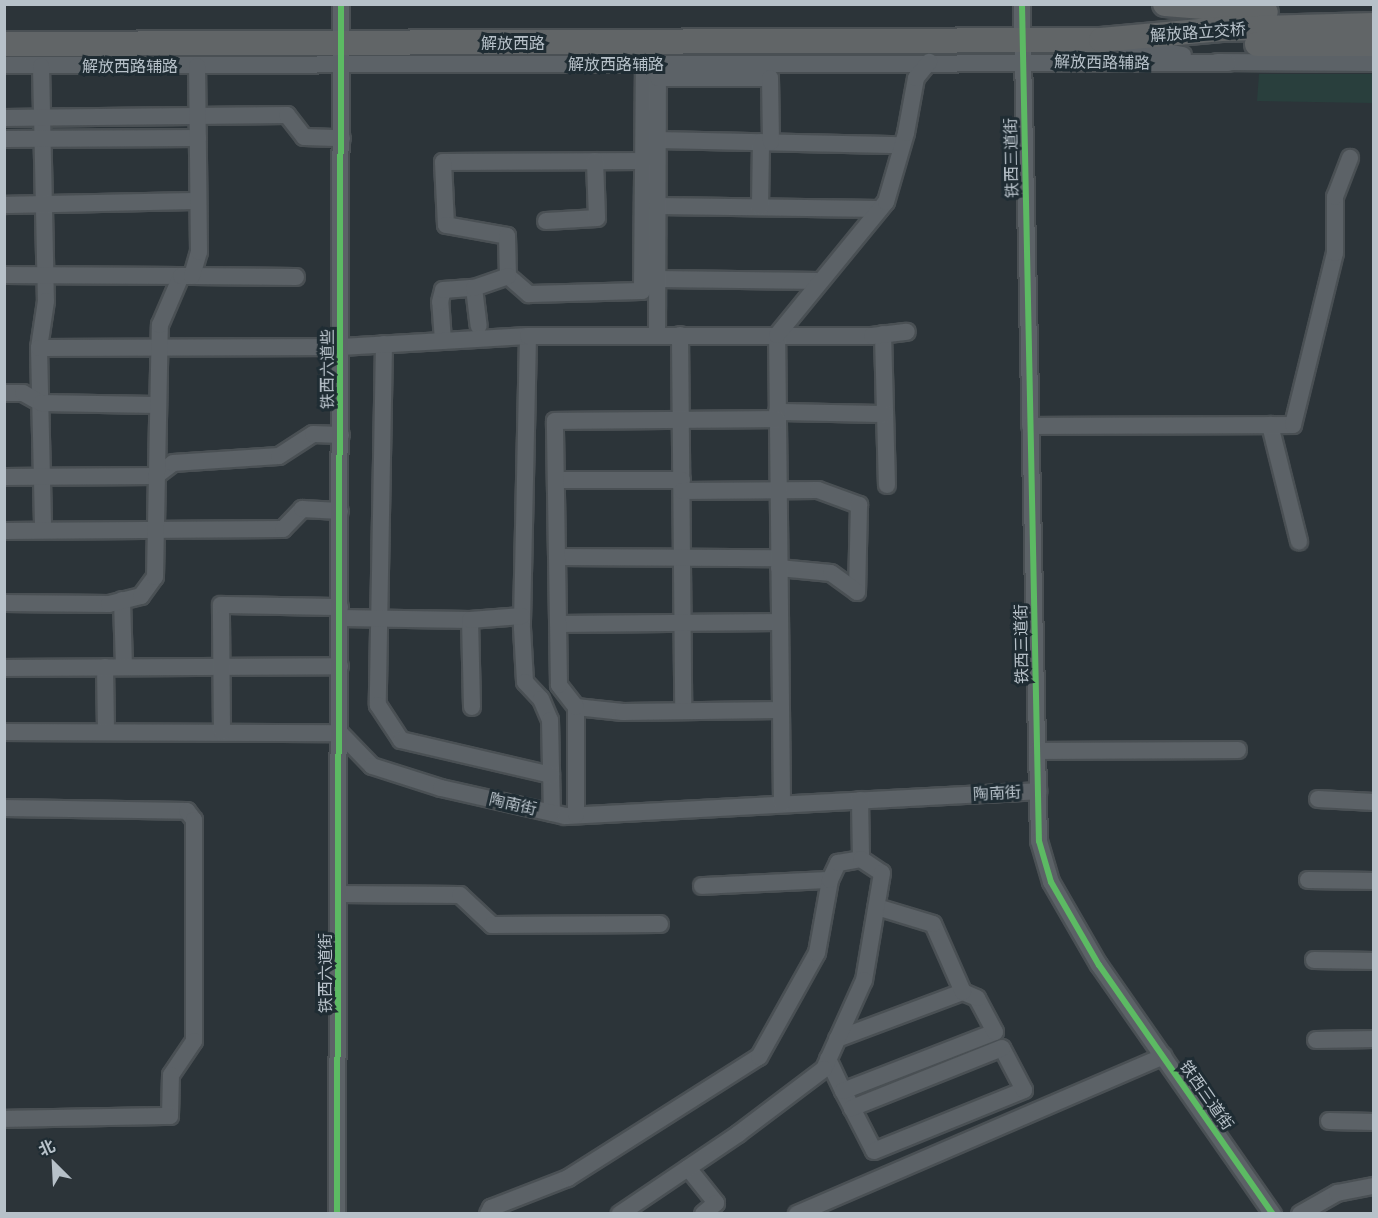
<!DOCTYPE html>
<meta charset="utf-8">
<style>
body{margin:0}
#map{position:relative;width:1378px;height:1218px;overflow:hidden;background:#2c3439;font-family:Inter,"Noto Sans SC",sans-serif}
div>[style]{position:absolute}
.green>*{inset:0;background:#293f3d}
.roads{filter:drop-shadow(2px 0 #4a5054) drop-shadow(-2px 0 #4a5054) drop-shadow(0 2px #4a5054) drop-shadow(0 -2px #4a5054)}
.minor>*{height:16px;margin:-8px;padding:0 8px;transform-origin:8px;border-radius:8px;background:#5c6267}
.highway>*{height:24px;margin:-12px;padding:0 12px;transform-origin:12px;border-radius:12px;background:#616567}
.cycleway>*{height:6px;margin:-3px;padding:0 3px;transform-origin:3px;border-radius:3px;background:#5cba63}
span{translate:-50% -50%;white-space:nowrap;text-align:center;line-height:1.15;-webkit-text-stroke:6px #1f2c33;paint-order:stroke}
.street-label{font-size:16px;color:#b7c1c9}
.frame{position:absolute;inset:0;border:6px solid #b7c1c9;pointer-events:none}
.north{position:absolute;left:24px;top:1134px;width:60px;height:60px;-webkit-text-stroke:4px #1f2c33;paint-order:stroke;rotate:336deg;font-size:16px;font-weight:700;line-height:24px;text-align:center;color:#b7c1c9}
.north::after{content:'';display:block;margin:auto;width:21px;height:27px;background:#b7c1c9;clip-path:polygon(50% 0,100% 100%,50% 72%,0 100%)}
</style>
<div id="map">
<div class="green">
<i style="clip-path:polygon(1259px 74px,1373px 74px,1373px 103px,1257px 101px)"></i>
</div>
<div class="roads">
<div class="minor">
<i style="left:1022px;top:4px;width:837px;rotate:88.84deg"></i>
<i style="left:1039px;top:841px;width:43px;rotate:73.7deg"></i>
<i style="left:1051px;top:882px;width:96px;rotate:60deg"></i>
<i style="left:1099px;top:965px;width:304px;rotate:55.1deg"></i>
<i style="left:1123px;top:44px;width:61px;rotate:10.4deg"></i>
<i style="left:1217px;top:62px;width:157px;rotate:0.4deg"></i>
<i style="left:4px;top:65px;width:1224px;rotate:-0.09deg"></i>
<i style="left:41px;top:66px;width:235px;rotate:88.8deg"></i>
<i style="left:46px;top:301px;width:48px;rotate:98.5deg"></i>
<i style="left:39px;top:348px;width:182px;rotate:88.7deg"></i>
<i style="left:4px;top:118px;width:283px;rotate:-0.6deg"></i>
<i style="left:287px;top:115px;width:28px;rotate:52deg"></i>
<i style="left:304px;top:137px;width:38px;rotate:2deg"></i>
<i style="left:4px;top:139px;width:194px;rotate:-0.3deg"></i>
<i style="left:657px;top:140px;width:245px;rotate:1.2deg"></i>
<i style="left:643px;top:161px;width:200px;rotate:179.7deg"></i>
<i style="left:443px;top:162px;width:63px;rotate:87.3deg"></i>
<i style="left:446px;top:225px;width:62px;rotate:10.2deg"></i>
<i style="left:507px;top:236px;width:40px;rotate:88.6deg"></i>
<i style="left:508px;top:276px;width:28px;rotate:41deg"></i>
<i style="left:529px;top:294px;width:113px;rotate:-1.5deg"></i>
<i style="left:642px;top:291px;width:227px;rotate:-89.5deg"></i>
<i style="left:4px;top:205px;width:194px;rotate:-1.2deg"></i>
<i style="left:657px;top:206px;width:223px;rotate:0.8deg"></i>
<i style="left:760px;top:207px;width:65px;rotate:-89.1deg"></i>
<i style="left:546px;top:221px;width:51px;rotate:-3.4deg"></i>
<i style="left:597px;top:218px;width:57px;rotate:-92deg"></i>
<i style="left:4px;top:275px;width:177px;rotate:0.3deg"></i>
<i style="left:192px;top:276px;width:104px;rotate:0.6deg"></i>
<i style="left:657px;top:279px;width:163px;rotate:0.7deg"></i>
<i style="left:474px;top:288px;width:38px;rotate:83deg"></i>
<i style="left:883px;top:334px;width:151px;rotate:88.5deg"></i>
<i style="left:657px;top:335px;width:257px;rotate:-89.8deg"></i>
<i style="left:658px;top:78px;width:112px"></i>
<i style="left:770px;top:78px;width:64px;rotate:89.1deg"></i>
<i style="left:680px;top:335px;width:375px;rotate:89.5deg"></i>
<i style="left:528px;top:336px;width:292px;rotate:91.2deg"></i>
<i style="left:522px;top:628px;width:54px;rotate:86.8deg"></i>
<i style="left:525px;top:682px;width:23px;rotate:47deg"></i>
<i style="left:541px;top:699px;width:23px;rotate:67deg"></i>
<i style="left:550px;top:720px;width:93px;rotate:88.8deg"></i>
<i style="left:443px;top:341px;width:39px;rotate:-94deg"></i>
<i style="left:440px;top:302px;width:12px;rotate:-76deg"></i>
<i style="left:443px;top:290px;width:31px;rotate:-4deg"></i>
<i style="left:474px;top:288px;width:36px;rotate:-19deg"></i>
<i style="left:384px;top:344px;width:361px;rotate:91deg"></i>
<i style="left:378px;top:705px;width:42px;rotate:56.7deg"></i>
<i style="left:401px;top:740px;width:154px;rotate:13.1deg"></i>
<i style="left:39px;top:348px;width:302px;rotate:-0.2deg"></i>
<i style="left:341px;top:347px;width:187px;rotate:-3.4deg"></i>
<i style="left:528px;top:336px;width:344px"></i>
<i style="left:872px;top:336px;width:35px;rotate:-7deg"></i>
<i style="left:4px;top:393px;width:19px"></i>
<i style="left:23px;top:393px;width:21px;rotate:29deg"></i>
<i style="left:41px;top:403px;width:115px;rotate:1deg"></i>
<i style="left:777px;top:412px;width:108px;rotate:1.1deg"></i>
<i style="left:1270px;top:425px;width:120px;rotate:76deg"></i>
<i style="left:1030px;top:426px;width:263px;rotate:-0.2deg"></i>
<i style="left:1293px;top:425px;width:177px;rotate:-76.3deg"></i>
<i style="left:1335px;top:253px;width:56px;rotate:-90deg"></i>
<i style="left:1335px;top:197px;width:42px;rotate:-69deg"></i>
<i style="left:4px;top:477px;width:152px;rotate:-0.4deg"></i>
<i style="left:156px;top:476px;width:21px;rotate:-37deg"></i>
<i style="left:173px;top:463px;width:106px;rotate:-3.8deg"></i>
<i style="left:279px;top:456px;width:40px;rotate:-32.9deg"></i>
<i style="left:313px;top:434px;width:28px;rotate:2deg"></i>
<i style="left:556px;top:480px;width:126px"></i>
<i style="left:682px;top:491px;width:136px;rotate:-0.4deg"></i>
<i style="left:818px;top:490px;width:44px;rotate:20.1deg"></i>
<i style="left:859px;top:505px;width:87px;rotate:91.3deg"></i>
<i style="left:4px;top:531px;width:279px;rotate:-0.4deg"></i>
<i style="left:283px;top:529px;width:28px;rotate:-46deg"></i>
<i style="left:302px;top:509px;width:38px;rotate:3deg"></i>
<i style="left:557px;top:557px;width:221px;rotate:0.3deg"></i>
<i style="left:779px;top:568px;width:52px;rotate:5.5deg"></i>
<i style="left:831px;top:573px;width:32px;rotate:36deg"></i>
<i style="left:122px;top:600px;width:67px;rotate:88.3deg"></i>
<i style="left:4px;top:603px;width:105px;rotate:0.5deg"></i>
<i style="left:109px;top:604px;width:33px;rotate:-14deg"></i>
<i style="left:141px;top:596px;width:24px;rotate:-54deg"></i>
<i style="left:155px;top:577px;width:252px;rotate:-88.9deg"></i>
<i style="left:160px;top:325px;width:53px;rotate:-66.8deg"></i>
<i style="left:181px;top:276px;width:11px"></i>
<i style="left:192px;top:276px;width:25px;rotate:-74deg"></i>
<i style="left:199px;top:252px;width:186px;rotate:-90.6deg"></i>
<i style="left:340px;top:618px;width:130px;rotate:0.9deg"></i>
<i style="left:558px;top:624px;width:221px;rotate:-0.5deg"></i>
<i style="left:105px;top:667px;width:65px;rotate:89.1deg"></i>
<i style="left:4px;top:668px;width:336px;rotate:-0.3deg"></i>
<i style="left:472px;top:707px;width:87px;rotate:-91.3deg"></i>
<i style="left:470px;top:620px;width:52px;rotate:-4.4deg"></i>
<i style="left:576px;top:707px;width:47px;rotate:6.1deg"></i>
<i style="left:623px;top:712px;width:157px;rotate:-0.7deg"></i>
<i style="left:4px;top:732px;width:336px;rotate:0.2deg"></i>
<i style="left:340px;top:733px;width:46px;rotate:45.9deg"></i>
<i style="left:372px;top:766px;width:72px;rotate:17.7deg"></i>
<i style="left:441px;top:788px;width:127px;rotate:12.7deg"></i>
<i style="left:565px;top:816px;width:474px;rotate:-3deg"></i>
<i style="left:222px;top:732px;width:127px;rotate:-90.5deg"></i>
<i style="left:221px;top:605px;width:119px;rotate:1deg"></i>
<i style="left:1037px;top:751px;width:201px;rotate:-0.3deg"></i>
<i style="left:1318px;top:799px;width:56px;rotate:3.1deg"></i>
<i style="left:860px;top:800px;width:59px;rotate:89deg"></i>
<i style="left:782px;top:804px;width:469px;rotate:-90.6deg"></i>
<i style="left:777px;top:335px;width:172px;rotate:-50.7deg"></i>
<i style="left:886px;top:202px;width:72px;rotate:-73.8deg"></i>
<i style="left:906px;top:133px;width:56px;rotate:-79.7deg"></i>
<i style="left:916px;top:78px;width:21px;rotate:-51deg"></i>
<i style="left:4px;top:808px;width:183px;rotate:0.9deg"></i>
<i style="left:187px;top:811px;width:11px;rotate:52deg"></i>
<i style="left:194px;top:820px;width:221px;rotate:90deg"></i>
<i style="left:194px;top:1041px;width:41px;rotate:124.1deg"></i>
<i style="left:171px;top:1075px;width:41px;rotate:91.4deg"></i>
<i style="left:170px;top:1116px;width:166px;rotate:179deg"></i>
<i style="left:576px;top:815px;width:108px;rotate:-90deg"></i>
<i style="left:576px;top:707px;width:28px;rotate:-128deg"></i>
<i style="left:559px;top:685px;width:264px;rotate:-90.9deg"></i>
<i style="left:555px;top:421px;width:222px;rotate:-0.5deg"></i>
<i style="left:1308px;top:880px;width:66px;rotate:0.9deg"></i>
<i style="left:702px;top:886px;width:128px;rotate:-2.7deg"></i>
<i style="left:339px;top:894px;width:121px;rotate:0.5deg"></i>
<i style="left:460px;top:895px;width:44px;rotate:43.2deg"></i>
<i style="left:492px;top:925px;width:168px;rotate:-0.3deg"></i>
<i style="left:1314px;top:960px;width:60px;rotate:1deg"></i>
<i style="left:837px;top:1039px;width:134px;rotate:-20.5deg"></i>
<i style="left:1316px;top:1040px;width:58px;rotate:-1deg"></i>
<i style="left:828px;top:1059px;width:35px;rotate:65deg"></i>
<i style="left:843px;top:1091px;width:19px;rotate:62deg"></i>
<i style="left:852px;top:1108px;width:48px;rotate:62.9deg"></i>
<i style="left:874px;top:1151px;width:162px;rotate:-22.1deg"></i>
<i style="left:1024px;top:1090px;width:47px;rotate:-117.6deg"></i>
<i style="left:1002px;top:1048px;width:162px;rotate:158.2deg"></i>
<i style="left:843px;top:1091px;width:163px;rotate:-21.2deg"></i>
<i style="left:995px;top:1032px;width:38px;rotate:-118deg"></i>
<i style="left:977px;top:998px;width:15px;rotate:-157deg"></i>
<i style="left:963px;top:992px;width:74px;rotate:-113.8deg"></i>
<i style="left:933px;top:924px;width:59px;rotate:-163.1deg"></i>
<i style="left:1329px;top:1121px;width:45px;rotate:1.3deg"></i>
<i style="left:688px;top:1168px;width:45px;rotate:51.3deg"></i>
<i style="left:716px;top:1203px;width:17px;rotate:140deg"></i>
<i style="left:337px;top:1214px;width:1210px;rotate:-89.81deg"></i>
<i style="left:488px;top:1214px;width:7px;rotate:-63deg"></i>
<i style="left:491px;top:1208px;width:83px;rotate:-21.3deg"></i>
<i style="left:568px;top:1178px;width:226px;rotate:-32.4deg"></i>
<i style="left:759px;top:1057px;width:119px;rotate:-60.9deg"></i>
<i style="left:817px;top:953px;width:74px;rotate:-79.9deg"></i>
<i style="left:830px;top:880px;width:19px;rotate:-65deg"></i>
<i style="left:838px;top:863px;width:23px;rotate:-10deg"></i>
<i style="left:861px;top:859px;width:25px;rotate:34deg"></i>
<i style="left:882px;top:873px;width:109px;rotate:99.5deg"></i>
<i style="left:864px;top:980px;width:98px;rotate:114.2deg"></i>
<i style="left:824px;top:1069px;width:108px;rotate:142.9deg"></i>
<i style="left:738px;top:1134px;width:143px;rotate:145.9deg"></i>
<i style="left:797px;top:1214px;width:399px;rotate:-23.3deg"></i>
<i style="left:1300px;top:1214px;width:43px;rotate:-29.6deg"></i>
<i style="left:1337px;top:1193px;width:38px;rotate:-11deg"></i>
</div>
<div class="highway">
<i style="left:1165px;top:4px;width:101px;rotate:4.5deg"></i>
<i style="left:4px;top:44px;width:1097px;rotate:-0.21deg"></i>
<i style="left:1101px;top:40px;width:121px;rotate:-5.2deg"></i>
<i style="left:1221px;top:29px;width:153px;rotate:-1.5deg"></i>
<i style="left:1257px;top:44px;width:117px"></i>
</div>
</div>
<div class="cycleway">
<i style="left:1022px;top:4px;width:837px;rotate:88.84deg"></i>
<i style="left:1039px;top:841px;width:43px;rotate:73.7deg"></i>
<i style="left:1051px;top:882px;width:96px;rotate:60deg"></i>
<i style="left:1099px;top:965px;width:304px;rotate:55.1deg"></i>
<i style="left:337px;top:1214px;width:1210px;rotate:-89.81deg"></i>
</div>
<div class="street-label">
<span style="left:1198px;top:32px;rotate:-4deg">解放路立交桥</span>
<span style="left:513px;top:43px">解放西路</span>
<span style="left:1102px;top:62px;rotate:1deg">解放西路辅路</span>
<span style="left:616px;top:64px">解放西路辅路</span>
<span style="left:130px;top:66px">解放西路辅路</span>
<span style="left:1011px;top:158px;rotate:-91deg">铁西三道街</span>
<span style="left:327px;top:369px;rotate:-90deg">铁西六道些</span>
<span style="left:1021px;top:644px;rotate:-91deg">铁西三道街</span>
<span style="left:997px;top:793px;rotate:-3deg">陶南街</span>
<span style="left:513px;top:804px;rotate:13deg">陶南街</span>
<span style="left:325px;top:973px;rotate:-90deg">铁西六道街</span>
<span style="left:1207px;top:1095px;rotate:55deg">铁西三道街</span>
</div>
<div class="frame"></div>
<div class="north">北</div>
</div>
